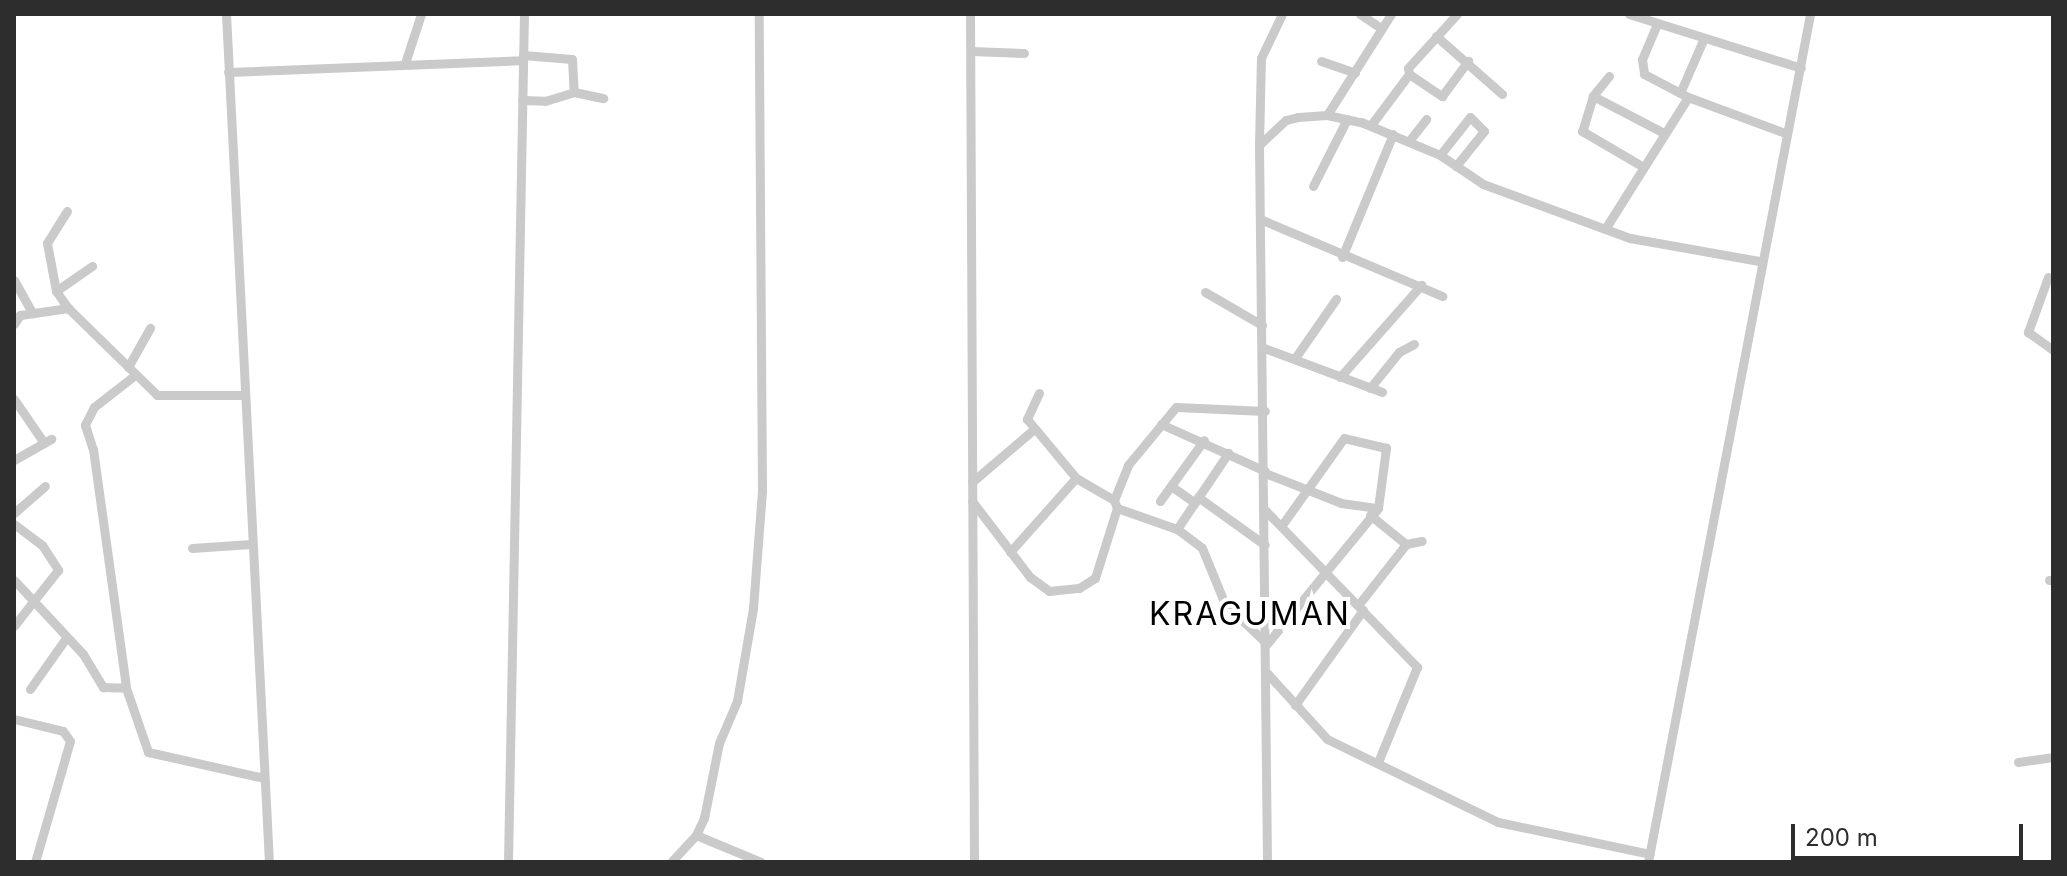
<!DOCTYPE html>
<style>
body{margin:0}
#map{position:relative;width:2067px;height:876px;overflow:hidden;background:#fff;font-family:Inter,sans-serif}
div>[style]{position:absolute}
.minor>*{height:9px;margin:-4.5px;padding:0 4.5px;transform-origin:4.5px;border-radius:4.5px;background:#cacaca}
span{translate:-50% -50%;white-space:nowrap;text-align:center;line-height:1.15;-webkit-text-stroke:8px #fff;paint-order:stroke}
.quarter-label{font-size:32px;color:#000;letter-spacing:2px}
.frame{position:absolute;inset:0;border:16px solid #2d2d2d;pointer-events:none}
.scale{position:absolute;left:1791px;top:824px;width:232px;height:36px;box-sizing:border-box;border:4px solid #2d2d2d;border-top:0;padding-left:10px;font-size:24px;line-height:28px;white-space:nowrap;color:#2d2d2d;-webkit-text-stroke:6px #fff;paint-order:stroke}
</style>
<div id="map">
<div class="minor">
<i style="left:226px;top:14px;width:849px;rotate:87.1deg"></i>
<i style="left:970px;top:14px;width:848px;rotate:89.73deg"></i>
<i style="left:1360px;top:14px;width:25px;rotate:34deg"></i>
<i style="left:1629px;top:14px;width:180px;rotate:17.4deg"></i>
<i style="left:1657px;top:24px;width:38px;rotate:113deg"></i>
<i style="left:1642px;top:59px;width:15px;rotate:82deg"></i>
<i style="left:1644px;top:74px;width:50px;rotate:27.6deg"></i>
<i style="left:1688px;top:97px;width:103px;rotate:20.4deg"></i>
<i style="left:1436px;top:36px;width:88px;rotate:41.3deg"></i>
<i style="left:971px;top:51px;width:53px;rotate:2.2deg"></i>
<i style="left:523px;top:55px;width:49px;rotate:4.7deg"></i>
<i style="left:572px;top:59px;width:33px;rotate:87deg"></i>
<i style="left:1321px;top:61px;width:36px;rotate:19deg"></i>
<i style="left:405px;top:63px;width:52px;rotate:-71.9deg"></i>
<i style="left:228px;top:72px;width:294px;rotate:-2.3deg"></i>
<i style="left:1409px;top:74px;width:40px;rotate:34deg"></i>
<i style="left:1442px;top:96px;width:44px;rotate:-53.4deg"></i>
<i style="left:1609px;top:76px;width:26px;rotate:129deg"></i>
<i style="left:1593px;top:96px;width:37px;rotate:107deg"></i>
<i style="left:1582px;top:131px;width:69px;rotate:30.3deg"></i>
<i style="left:1680px;top:93px;width:60px;rotate:-66.4deg"></i>
<i style="left:1593px;top:96px;width:80px;rotate:27.5deg"></i>
<i style="left:522px;top:100px;width:23px;rotate:2deg"></i>
<i style="left:545px;top:101px;width:30px;rotate:-17deg"></i>
<i style="left:574px;top:92px;width:30px;rotate:12deg"></i>
<i style="left:1327px;top:115px;width:120px;rotate:-57.6deg"></i>
<i style="left:1371px;top:125px;width:64px;rotate:-53.3deg"></i>
<i style="left:1409px;top:74px;width:6px;rotate:-99deg"></i>
<i style="left:1408px;top:68px;width:73px;rotate:-47.8deg"></i>
<i style="left:1409px;top:141px;width:28px;rotate:-52deg"></i>
<i style="left:1259px;top:145px;width:37px;rotate:-43deg"></i>
<i style="left:1286px;top:120px;width:12px;rotate:-14deg"></i>
<i style="left:1298px;top:117px;width:29px;rotate:-4deg"></i>
<i style="left:1327px;top:115px;width:35px;rotate:12deg"></i>
<i style="left:1361px;top:122px;width:86px;rotate:22.7deg"></i>
<i style="left:1440px;top:155px;width:52px;rotate:34deg"></i>
<i style="left:1483px;top:184px;width:157px;rotate:20.2deg"></i>
<i style="left:1630px;top:238px;width:131px;rotate:10.1deg"></i>
<i style="left:1440px;top:155px;width:48px;rotate:-51.7deg"></i>
<i style="left:1470px;top:117px;width:20px;rotate:45deg"></i>
<i style="left:1484px;top:131px;width:45px;rotate:128.7deg"></i>
<i style="left:1313px;top:186px;width:75px;rotate:-63.1deg"></i>
<i style="left:67px;top:211px;width:38px;rotate:122deg"></i>
<i style="left:47px;top:243px;width:49px;rotate:79.4deg"></i>
<i style="left:56px;top:291px;width:21px;rotate:55deg"></i>
<i style="left:68px;top:308px;width:124px;rotate:44.3deg"></i>
<i style="left:157px;top:395px;width:87px"></i>
<i style="left:1260px;top:219px;width:198px;rotate:22.9deg"></i>
<i style="left:1605px;top:229px;width:156px;rotate:-57.8deg"></i>
<i style="left:1342px;top:257px;width:133px;rotate:-67.5deg"></i>
<i style="left:2048px;top:277px;width:59px;rotate:110deg"></i>
<i style="left:2028px;top:332px;width:31px;rotate:36deg"></i>
<i style="left:14px;top:280px;width:38px;rotate:61deg"></i>
<i style="left:56px;top:291px;width:44px;rotate:-34.8deg"></i>
<i style="left:1205px;top:292px;width:66px;rotate:30.1deg"></i>
<i style="left:14px;top:324px;width:11px;rotate:-56deg"></i>
<i style="left:20px;top:315px;width:49px;rotate:-8.3deg"></i>
<i style="left:1264px;top:348px;width:126px;rotate:20.4deg"></i>
<i style="left:1295px;top:358px;width:72px;rotate:-55.2deg"></i>
<i style="left:128px;top:367px;width:45px;rotate:-60.6deg"></i>
<i style="left:135px;top:375px;width:52px;rotate:142deg"></i>
<i style="left:94px;top:407px;width:20px;rotate:117deg"></i>
<i style="left:85px;top:425px;width:25px;rotate:72deg"></i>
<i style="left:93px;top:449px;width:241px;rotate:82.1deg"></i>
<i style="left:126px;top:688px;width:68px;rotate:71deg"></i>
<i style="left:148px;top:752px;width:119px;rotate:12.6deg"></i>
<i style="left:1340px;top:377px;width:123px;rotate:-48.6deg"></i>
<i style="left:1370px;top:388px;width:46px;rotate:-51.1deg"></i>
<i style="left:1399px;top:352px;width:17px;rotate:-28deg"></i>
<i style="left:1039px;top:393px;width:29px;rotate:115deg"></i>
<i style="left:1027px;top:419px;width:77px;rotate:50.3deg"></i>
<i style="left:1076px;top:478px;width:44px;rotate:30.1deg"></i>
<i style="left:14px;top:399px;width:50px;rotate:55.7deg"></i>
<i style="left:1161px;top:424px;width:114px;rotate:24.3deg"></i>
<i style="left:14px;top:460px;width:43px;rotate:-29.6deg"></i>
<i style="left:1265px;top:473px;width:82px;rotate:21.5deg"></i>
<i style="left:1341px;top:503px;width:37px;rotate:8deg"></i>
<i style="left:972px;top:482px;width:82px;rotate:-40.5deg"></i>
<i style="left:1171px;top:486px;width:29px;rotate:35deg"></i>
<i style="left:1198px;top:497px;width:82px;rotate:35.6deg"></i>
<i style="left:972px;top:501px;width:96px;rotate:52.7deg"></i>
<i style="left:1030px;top:577px;width:24px;rotate:36deg"></i>
<i style="left:1049px;top:591px;width:30px;rotate:-6deg"></i>
<i style="left:1079px;top:588px;width:19px;rotate:-32deg"></i>
<i style="left:1095px;top:578px;width:73px;rotate:-72.6deg"></i>
<i style="left:1117px;top:508px;width:64px;rotate:19.3deg"></i>
<i style="left:1177px;top:529px;width:31px;rotate:37deg"></i>
<i style="left:1202px;top:548px;width:61px;rotate:67.7deg"></i>
<i style="left:1225px;top:604px;width:55px;rotate:43.5deg"></i>
<i style="left:1160px;top:501px;width:75px;rotate:-54.2deg"></i>
<i style="left:1117px;top:508px;width:9px;rotate:-111deg"></i>
<i style="left:1114px;top:500px;width:38px;rotate:-68deg"></i>
<i style="left:1128px;top:465px;width:75px;rotate:-50.4deg"></i>
<i style="left:1176px;top:407px;width:89px;rotate:2.6deg"></i>
<i style="left:1265px;top:510px;width:219px;rotate:45.9deg"></i>
<i style="left:1417px;top:667px;width:103px;rotate:112.3deg"></i>
<i style="left:14px;top:513px;width:41px;rotate:-41.1deg"></i>
<i style="left:1370px;top:515px;width:46px;rotate:38.9deg"></i>
<i style="left:14px;top:524px;width:35px;rotate:37deg"></i>
<i style="left:42px;top:545px;width:30px;rotate:57deg"></i>
<i style="left:58px;top:570px;width:71px;rotate:128.2deg"></i>
<i style="left:1177px;top:529px;width:92px;rotate:-56.1deg"></i>
<i style="left:192px;top:548px;width:59px;rotate:-3.9deg"></i>
<i style="left:1010px;top:552px;width:99px;rotate:-48.3deg"></i>
<i style="left:14px;top:580px;width:101px;rotate:47deg"></i>
<i style="left:83px;top:654px;width:39px;rotate:59deg"></i>
<i style="left:103px;top:687px;width:23px;rotate:2deg"></i>
<i style="left:2049px;top:580px;width:4px"></i>
<i style="left:1359px;top:604px;width:76px;rotate:-51.9deg"></i>
<i style="left:1406px;top:544px;width:16px;rotate:-11deg"></i>
<i style="left:1266px;top:645px;width:177px;rotate:-50.7deg"></i>
<i style="left:1378px;top:508px;width:61px;rotate:-82.4deg"></i>
<i style="left:1386px;top:448px;width:43px;rotate:-166.6deg"></i>
<i style="left:1344px;top:438px;width:107px;rotate:125.5deg"></i>
<i style="left:1267px;top:673px;width:89px;rotate:47.7deg"></i>
<i style="left:1327px;top:739px;width:190px;rotate:25.9deg"></i>
<i style="left:1498px;top:822px;width:155px;rotate:11.9deg"></i>
<i style="left:30px;top:689px;width:62px;rotate:-54.8deg"></i>
<i style="left:1295px;top:705px;width:117px;rotate:-54.4deg"></i>
<i style="left:14px;top:719px;width:50px;rotate:13.8deg"></i>
<i style="left:63px;top:731px;width:12px;rotate:55deg"></i>
<i style="left:70px;top:741px;width:126px;rotate:106.1deg"></i>
<i style="left:2018px;top:762px;width:35px;rotate:-8deg"></i>
<i style="left:696px;top:835px;width:19px;rotate:-65deg"></i>
<i style="left:704px;top:818px;width:76px;rotate:-78.7deg"></i>
<i style="left:719px;top:743px;width:46px;rotate:-66.8deg"></i>
<i style="left:737px;top:701px;width:94px;rotate:-80.2deg"></i>
<i style="left:753px;top:608px;width:118px;rotate:-85.6deg"></i>
<i style="left:762px;top:490px;width:476px;rotate:-90.4deg"></i>
<i style="left:508px;top:862px;width:848px;rotate:-88.92deg"></i>
<i style="left:671px;top:862px;width:37px;rotate:-47deg"></i>
<i style="left:696px;top:835px;width:70px;rotate:22.6deg"></i>
<i style="left:1267px;top:862px;width:717px;rotate:-90.64deg"></i>
<i style="left:1259px;top:145px;width:87px;rotate:-88.7deg"></i>
<i style="left:1261px;top:58px;width:49px;rotate:-64.5deg"></i>
<i style="left:1648px;top:862px;width:863px;rotate:-79.18deg"></i>
</div>
<div class="quarter-label">
<span style="left:1250px;top:614px">KRAGUMAN</span>
</div>
<div class="frame"></div>
<div class="scale">200 m</div>
</div>
